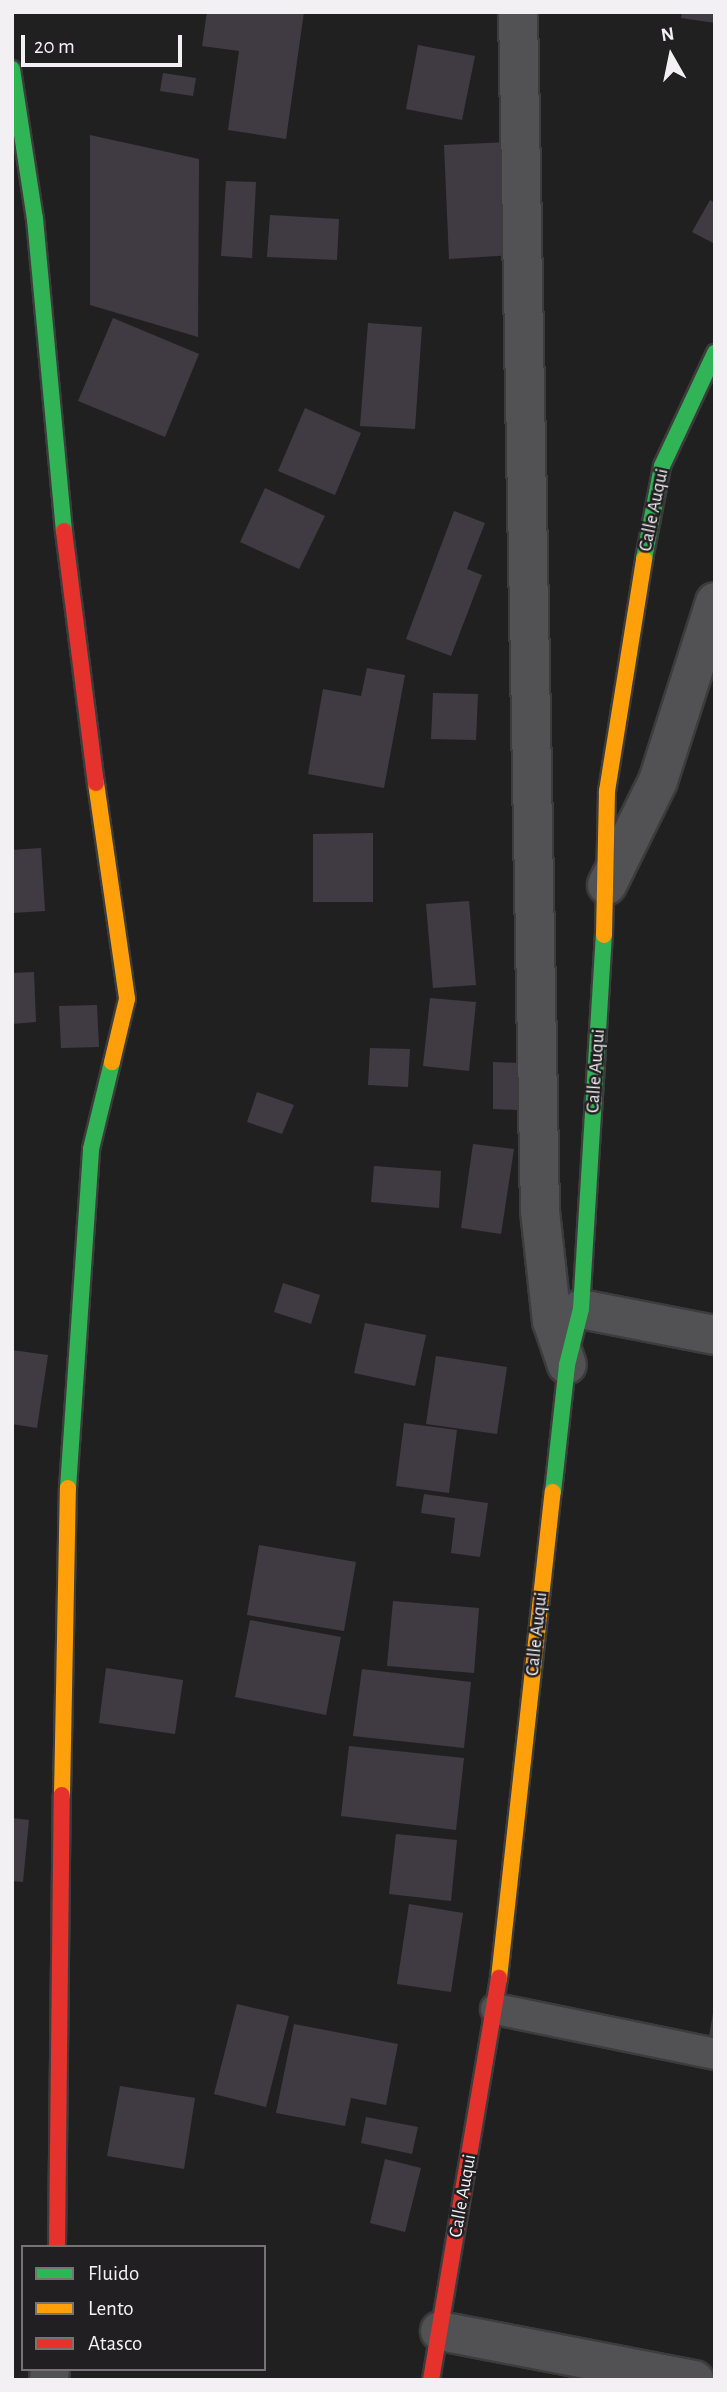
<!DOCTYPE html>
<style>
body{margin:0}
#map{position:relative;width:727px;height:2392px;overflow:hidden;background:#212021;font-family:"Alegreya Sans",sans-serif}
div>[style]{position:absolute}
.building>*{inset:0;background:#403a42}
.roads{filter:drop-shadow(2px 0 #3c3c3c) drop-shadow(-2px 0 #3c3c3c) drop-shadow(0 2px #3c3c3c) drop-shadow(0 -2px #3c3c3c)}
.lane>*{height:30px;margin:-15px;padding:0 15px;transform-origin:15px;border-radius:15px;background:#525153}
.street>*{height:38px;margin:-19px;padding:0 19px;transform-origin:19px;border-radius:19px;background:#525153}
.fast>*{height:16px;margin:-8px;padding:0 8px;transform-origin:8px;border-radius:8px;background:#30b455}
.slow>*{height:16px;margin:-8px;padding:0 8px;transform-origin:8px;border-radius:8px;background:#ff9f0a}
.jam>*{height:16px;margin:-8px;padding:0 8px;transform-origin:8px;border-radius:8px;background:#e5322d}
span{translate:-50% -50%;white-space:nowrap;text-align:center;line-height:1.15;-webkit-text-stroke:5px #211f22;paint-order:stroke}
.street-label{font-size:19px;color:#f2f0f3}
.frame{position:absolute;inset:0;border:14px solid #f2f0f3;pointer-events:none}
.legend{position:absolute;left:21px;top:2245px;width:245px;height:126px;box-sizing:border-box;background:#211f22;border:2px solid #757376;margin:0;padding:9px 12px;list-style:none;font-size:21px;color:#f2f0f3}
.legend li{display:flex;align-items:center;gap:14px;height:35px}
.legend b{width:35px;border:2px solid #757376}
.north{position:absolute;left:636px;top:21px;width:70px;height:70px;-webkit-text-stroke:5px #211f22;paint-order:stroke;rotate:351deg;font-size:19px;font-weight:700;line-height:28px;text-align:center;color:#f2f0f3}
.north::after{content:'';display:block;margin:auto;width:24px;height:32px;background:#f2f0f3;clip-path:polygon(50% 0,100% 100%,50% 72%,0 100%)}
.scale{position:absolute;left:21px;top:35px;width:161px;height:32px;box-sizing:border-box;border:4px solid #f2f0f3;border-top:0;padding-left:9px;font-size:21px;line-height:24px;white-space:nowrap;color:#f2f0f3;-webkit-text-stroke:5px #211f22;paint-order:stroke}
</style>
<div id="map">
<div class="building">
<i style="clip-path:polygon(207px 12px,304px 12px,286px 139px,228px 130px,239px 51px,202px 46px)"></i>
<i style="clip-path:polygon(682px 12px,715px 12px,715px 23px,681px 18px)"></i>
<i style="clip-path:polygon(418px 45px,475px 56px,462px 120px,406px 109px)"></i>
<i style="clip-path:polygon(163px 73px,196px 78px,193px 96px,160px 91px)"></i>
<i style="clip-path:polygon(90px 135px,199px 159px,198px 337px,90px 305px)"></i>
<i style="clip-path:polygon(509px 142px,514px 255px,449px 259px,444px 145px)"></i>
<i style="clip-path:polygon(226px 181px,256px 182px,252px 258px,221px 256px)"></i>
<i style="clip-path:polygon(710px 200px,715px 203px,715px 244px,692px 232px)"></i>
<i style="clip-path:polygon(270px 215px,339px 219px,337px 260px,267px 257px)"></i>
<i style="clip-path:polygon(113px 318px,199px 354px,165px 437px,78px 401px)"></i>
<i style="clip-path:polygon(368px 323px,422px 327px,415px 429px,360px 426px)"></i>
<i style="clip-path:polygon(305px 408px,361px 433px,335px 495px,278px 471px)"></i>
<i style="clip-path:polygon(265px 488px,325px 516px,299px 569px,240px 542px)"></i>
<i style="clip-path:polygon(454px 511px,485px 523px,467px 569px,482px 575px,451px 656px,406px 639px)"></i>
<i style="clip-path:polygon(367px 668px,405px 675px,384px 788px,308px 774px,323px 689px,361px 696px)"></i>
<i style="clip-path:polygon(433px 693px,478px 694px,476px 740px,431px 739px)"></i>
<i style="clip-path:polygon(373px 833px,373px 902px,313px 902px,313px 834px)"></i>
<i style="clip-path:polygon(41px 848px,45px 911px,12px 913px,12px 850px)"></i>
<i style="clip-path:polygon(469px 901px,476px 985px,433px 988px,426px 904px)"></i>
<i style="clip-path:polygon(34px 972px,36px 1022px,12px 1024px,12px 973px)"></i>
<i style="clip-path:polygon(430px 998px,476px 1002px,469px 1071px,423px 1066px)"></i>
<i style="clip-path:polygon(97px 1005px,99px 1047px,61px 1048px,59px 1006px)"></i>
<i style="clip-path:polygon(370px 1048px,410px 1049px,408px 1087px,368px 1085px)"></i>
<i style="clip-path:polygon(493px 1062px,519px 1063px,518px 1110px,493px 1109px)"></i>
<i style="clip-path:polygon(257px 1092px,294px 1105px,282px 1134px,247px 1122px)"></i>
<i style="clip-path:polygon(473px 1144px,514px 1149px,501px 1234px,461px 1228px)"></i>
<i style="clip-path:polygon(374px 1166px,441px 1171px,439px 1208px,371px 1202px)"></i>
<i style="clip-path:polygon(283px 1283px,320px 1295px,311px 1324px,274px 1312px)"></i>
<i style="clip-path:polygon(365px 1323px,426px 1335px,415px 1386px,354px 1373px)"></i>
<i style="clip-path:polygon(12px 1350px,48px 1355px,37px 1428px,12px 1424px)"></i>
<i style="clip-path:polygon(436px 1356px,507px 1367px,497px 1434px,426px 1424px)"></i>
<i style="clip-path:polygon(404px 1423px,457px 1430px,449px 1493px,396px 1486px)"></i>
<i style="clip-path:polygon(424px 1494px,488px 1503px,480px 1557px,451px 1553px,455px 1518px,421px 1513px)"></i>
<i style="clip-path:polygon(259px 1545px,356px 1562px,344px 1631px,247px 1615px)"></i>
<i style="clip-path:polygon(393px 1601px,479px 1608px,474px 1673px,387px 1666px)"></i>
<i style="clip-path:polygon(250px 1620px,341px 1637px,326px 1715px,235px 1697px)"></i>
<i style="clip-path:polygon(106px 1668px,183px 1680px,175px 1734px,99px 1723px)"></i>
<i style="clip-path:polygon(362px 1669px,471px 1682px,464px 1748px,353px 1736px)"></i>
<i style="clip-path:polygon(349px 1746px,464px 1758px,456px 1830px,341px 1816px)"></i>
<i style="clip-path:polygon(12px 1818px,29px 1820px,23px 1882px,12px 1881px)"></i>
<i style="clip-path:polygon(396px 1834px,457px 1840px,451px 1901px,389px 1894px)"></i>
<i style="clip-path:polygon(409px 1904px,463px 1913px,451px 1992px,397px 1984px)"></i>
<i style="clip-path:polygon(237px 2004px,289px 2016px,266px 2107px,214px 2094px)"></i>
<i style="clip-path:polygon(713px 2013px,715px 2013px,715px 2037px,709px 2036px)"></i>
<i style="clip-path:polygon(294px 2024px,398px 2044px,386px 2105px,351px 2098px,345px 2126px,276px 2113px)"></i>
<i style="clip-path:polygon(120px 2086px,195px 2098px,184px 2169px,107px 2156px)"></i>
<i style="clip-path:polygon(366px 2117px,418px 2127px,412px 2154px,361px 2143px)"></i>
<i style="clip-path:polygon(385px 2159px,421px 2168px,405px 2232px,370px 2223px)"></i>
</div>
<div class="roads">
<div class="lane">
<i style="left:496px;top:2009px;width:224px;rotate:11.6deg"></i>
</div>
<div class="street">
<i style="left:518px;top:12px;width:1199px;rotate:88.95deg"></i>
<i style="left:540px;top:1211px;width:111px;rotate:83.8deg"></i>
<i style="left:552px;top:1321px;width:46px;rotate:71.2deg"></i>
<i style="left:607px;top:885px;width:116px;rotate:-63.9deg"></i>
<i style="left:658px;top:781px;width:188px;rotate:-72.3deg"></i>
<i style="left:581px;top:1309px;width:136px;rotate:11deg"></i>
<i style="left:440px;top:2331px;width:259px;rotate:10.9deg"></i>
<i style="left:49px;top:2380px;width:11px;rotate:-85deg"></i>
</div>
<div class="fast">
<i style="left:12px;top:69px;width:152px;rotate:81.3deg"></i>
<i style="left:35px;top:219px;width:313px;rotate:84.7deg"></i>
<i style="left:644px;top:559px;width:95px;rotate:-79deg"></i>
<i style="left:662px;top:466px;width:125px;rotate:-64.9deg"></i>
<i style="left:68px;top:1488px;width:340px;rotate:-86.1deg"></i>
<i style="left:91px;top:1149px;width:89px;rotate:-76.4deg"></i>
<i style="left:553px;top:1492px;width:128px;rotate:-83.7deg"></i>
<i style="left:567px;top:1365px;width:58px;rotate:-76deg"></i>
<i style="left:581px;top:1309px;width:375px;rotate:-86.5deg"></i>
</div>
<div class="slow">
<i style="left:96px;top:783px;width:218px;rotate:81.8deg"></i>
<i style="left:127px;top:999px;width:65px;rotate:103.4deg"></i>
<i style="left:604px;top:935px;width:144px;rotate:-88.8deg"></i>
<i style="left:607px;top:791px;width:235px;rotate:-80.9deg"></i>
<i style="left:62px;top:1795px;width:307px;rotate:-88.9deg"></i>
<i style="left:499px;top:1978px;width:489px;rotate:-83.7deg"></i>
</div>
<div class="jam">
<i style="left:64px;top:531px;width:254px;rotate:82.8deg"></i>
<i style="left:57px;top:2247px;width:452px;rotate:-89.4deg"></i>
<i style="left:431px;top:2380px;width:408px;rotate:-80.4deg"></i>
</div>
</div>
<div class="street-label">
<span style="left:654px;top:510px;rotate:-78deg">Calle Auqui</span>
<span style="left:596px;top:1071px;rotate:-86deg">Calle Auqui</span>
<span style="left:537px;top:1634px;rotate:-84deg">Calle Auqui</span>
<span style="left:463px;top:2196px;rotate:-80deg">Calle Auqui</span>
</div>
<div class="frame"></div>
<ul class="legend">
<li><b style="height:9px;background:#30b455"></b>Fluido</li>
<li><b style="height:9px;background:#ff9f0a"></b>Lento</li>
<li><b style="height:9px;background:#e5322d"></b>Atasco</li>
</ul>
<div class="north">N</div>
<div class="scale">20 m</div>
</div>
